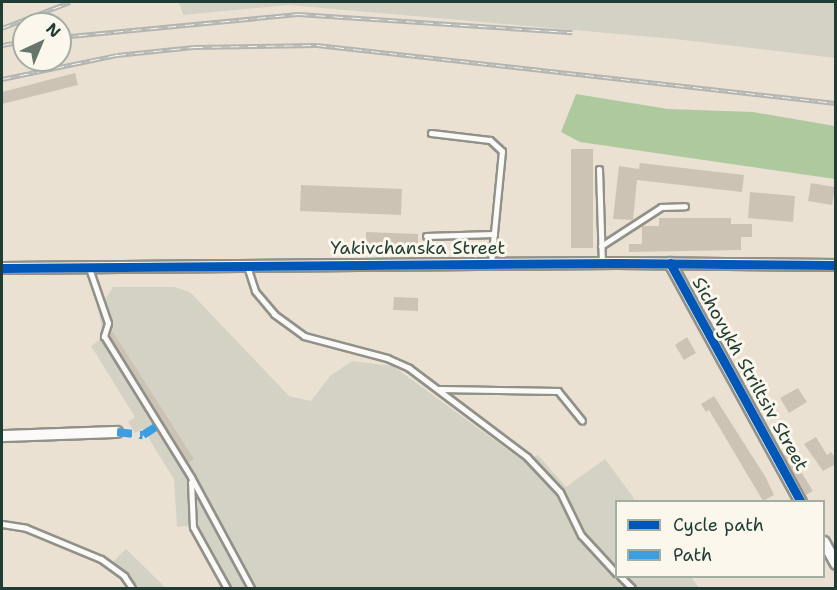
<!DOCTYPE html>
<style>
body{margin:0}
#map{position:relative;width:837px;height:590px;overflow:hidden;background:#ebe1d3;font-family:"Shantell Sans",sans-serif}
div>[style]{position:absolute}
.industrial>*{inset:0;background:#d3d2c5}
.forest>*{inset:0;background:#aec99e}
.building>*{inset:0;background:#cdc3b5}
.roads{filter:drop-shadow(2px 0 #909188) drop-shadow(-2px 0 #909188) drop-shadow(0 2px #909188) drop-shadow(0 -2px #909188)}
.lane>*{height:5px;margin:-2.5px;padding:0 2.5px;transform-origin:2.5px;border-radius:2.5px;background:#fcfaf8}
.street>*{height:10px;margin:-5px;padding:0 5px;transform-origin:5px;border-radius:5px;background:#fcfaf8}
.rail>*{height:5px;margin-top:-2.5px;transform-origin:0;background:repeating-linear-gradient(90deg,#fbf7ec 0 9px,#b3b5b2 0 18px);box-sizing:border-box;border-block:2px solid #b3b5b2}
.quiet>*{height:8px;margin-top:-4px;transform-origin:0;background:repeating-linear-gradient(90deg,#3c9ee2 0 15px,transparent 0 23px)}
.cycleway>*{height:9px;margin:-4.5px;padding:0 4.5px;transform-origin:4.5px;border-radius:4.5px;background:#0057b8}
span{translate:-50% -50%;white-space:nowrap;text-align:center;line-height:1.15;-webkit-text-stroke:6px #fbf7ec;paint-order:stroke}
.street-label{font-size:18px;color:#1f3d34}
.frame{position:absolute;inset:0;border:3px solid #1f3d34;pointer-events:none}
.legend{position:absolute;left:615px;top:500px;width:210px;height:78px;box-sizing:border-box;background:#fbf7ec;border:2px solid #a3ada2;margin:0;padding:8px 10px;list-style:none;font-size:18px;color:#1f3d34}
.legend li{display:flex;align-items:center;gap:12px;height:30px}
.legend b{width:30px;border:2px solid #a3ada2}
.north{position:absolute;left:12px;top:12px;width:60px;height:60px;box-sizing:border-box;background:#fbf7ec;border:2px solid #a3ada2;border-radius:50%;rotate:44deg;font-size:16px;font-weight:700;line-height:24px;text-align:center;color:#1f3d34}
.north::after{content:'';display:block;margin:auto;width:21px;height:27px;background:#66766c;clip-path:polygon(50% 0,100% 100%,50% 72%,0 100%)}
</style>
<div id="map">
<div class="industrial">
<i style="clip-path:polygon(179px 2px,835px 2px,835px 58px,675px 39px,289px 5px,183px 15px)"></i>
<i style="clip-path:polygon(113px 287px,174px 287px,190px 292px,289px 396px,311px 401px,330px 376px,352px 361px,393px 366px,523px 461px,538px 455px,566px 487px,605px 459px,636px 501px,616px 502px,616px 576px,691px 577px,699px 588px,221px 588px,188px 526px,177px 527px,174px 479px,143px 429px,135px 433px,128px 422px,135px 417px,91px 346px,104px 337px,96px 301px,105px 299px)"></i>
<i style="clip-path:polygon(126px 549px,166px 588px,139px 588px,112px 563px)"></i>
</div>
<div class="forest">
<i style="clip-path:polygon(576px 94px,668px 109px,753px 112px,835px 126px,835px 179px,580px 142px,561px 132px)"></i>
</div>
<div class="building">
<i style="clip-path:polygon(75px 73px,78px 85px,2px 104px,2px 92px)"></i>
<i style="clip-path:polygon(571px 149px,593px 149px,593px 248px,571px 248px)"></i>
<i style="clip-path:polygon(640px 163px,744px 175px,742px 192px,637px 180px,633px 220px,613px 219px,619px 166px,639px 169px)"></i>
<i style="clip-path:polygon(811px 183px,835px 187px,832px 205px,808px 201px)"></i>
<i style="clip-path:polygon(301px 185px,402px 189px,401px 215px,300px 211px)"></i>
<i style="clip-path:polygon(750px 192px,795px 196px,793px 222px,748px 218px)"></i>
<i style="clip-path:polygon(659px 218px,731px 218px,731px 224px,752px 224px,752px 237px,741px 237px,741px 250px,629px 252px,629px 244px,642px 244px,642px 226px,659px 226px)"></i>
<i style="clip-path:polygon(366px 232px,418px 234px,418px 248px,366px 246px)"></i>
<i style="clip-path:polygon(394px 297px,418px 298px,418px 311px,393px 310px)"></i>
<i style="clip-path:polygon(113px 332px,194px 459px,188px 463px,109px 335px)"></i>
<i style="clip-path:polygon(687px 337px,696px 353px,684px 360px,675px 345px)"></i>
<i style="clip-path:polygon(798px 388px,807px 402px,789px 413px,780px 398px)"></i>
<i style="clip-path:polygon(714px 396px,766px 478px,774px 495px,763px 501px,709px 410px,706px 412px,701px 404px)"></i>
<i style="clip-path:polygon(816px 437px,827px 455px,831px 452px,836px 459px,836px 464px,823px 471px,804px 444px)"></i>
<i style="clip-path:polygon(789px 452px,813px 491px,806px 495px,784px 455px)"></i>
</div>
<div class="roads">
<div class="lane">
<i style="left:431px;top:133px;width:59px;rotate:6.8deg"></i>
<i style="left:490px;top:140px;width:16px;rotate:43deg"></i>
<i style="left:502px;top:151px;width:114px;rotate:95.6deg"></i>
<i style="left:599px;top:169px;width:94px;rotate:88.2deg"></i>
<i style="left:426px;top:236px;width:68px;rotate:-1.7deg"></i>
<i style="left:601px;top:246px;width:72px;rotate:-33deg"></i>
<i style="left:661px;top:207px;width:24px;rotate:-2deg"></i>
<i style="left:247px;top:266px;width:26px;rotate:72deg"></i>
<i style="left:255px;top:291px;width:30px;rotate:50deg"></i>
<i style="left:274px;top:314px;width:37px;rotate:36deg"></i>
<i style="left:304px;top:336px;width:86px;rotate:14.8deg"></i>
<i style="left:387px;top:358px;width:24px;rotate:24deg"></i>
<i style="left:409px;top:368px;width:148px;rotate:37deg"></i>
<i style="left:527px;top:457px;width:48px;rotate:46.7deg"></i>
<i style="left:560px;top:492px;width:48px;rotate:64deg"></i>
<i style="left:581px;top:535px;width:52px;rotate:47.4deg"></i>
<i style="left:89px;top:268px;width:58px;rotate:70.9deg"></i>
<i style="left:108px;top:323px;width:14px;rotate:107deg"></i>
<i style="left:104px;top:336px;width:166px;rotate:58.3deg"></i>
<i style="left:191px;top:477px;width:126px;rotate:61.6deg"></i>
<i style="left:439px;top:389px;width:119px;rotate:1deg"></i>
<i style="left:558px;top:391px;width:38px;rotate:51deg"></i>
<i style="left:191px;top:482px;width:45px;rotate:87.5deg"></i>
<i style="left:193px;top:527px;width:70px;rotate:60.9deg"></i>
<i style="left:2px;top:524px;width:24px;rotate:9deg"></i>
<i style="left:26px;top:528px;width:81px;rotate:22.5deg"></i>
<i style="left:101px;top:559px;width:29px;rotate:36deg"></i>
<i style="left:124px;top:576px;width:14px;rotate:56deg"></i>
<i style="left:620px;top:576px;width:17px;rotate:45deg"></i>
</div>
<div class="street">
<i style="left:670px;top:263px;width:273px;rotate:61.3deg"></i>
<i style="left:2px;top:268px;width:616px;rotate:-0.47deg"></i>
<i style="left:618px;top:263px;width:218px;rotate:0.5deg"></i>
<i style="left:2px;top:436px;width:115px;rotate:-2deg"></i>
<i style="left:824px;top:542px;width:25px;rotate:61deg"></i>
</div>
</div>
<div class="rail">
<i style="left:2px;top:28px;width:73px;rotate:-20.9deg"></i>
<i style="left:60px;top:37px;width:239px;rotate:-5.5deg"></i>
<i style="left:298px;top:14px;width:275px;rotate:3.8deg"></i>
<i style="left:2px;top:45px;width:22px;rotate:-10deg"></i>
<i style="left:2px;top:79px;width:117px;rotate:-11.8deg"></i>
<i style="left:117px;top:55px;width:77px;rotate:-5.9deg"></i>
<i style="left:194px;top:47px;width:123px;rotate:-0.9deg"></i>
<i style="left:317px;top:45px;width:522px;rotate:6.38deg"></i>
</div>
<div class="quiet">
<i style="left:117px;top:432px;width:26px;rotate:7deg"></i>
<i style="left:143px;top:435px;width:19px;rotate:-32deg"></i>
</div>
<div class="cycleway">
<i style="left:670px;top:263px;width:273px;rotate:61.3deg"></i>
<i style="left:2px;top:268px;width:616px;rotate:-0.47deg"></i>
<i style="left:618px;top:263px;width:218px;rotate:0.5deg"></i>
</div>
<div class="street-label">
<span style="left:418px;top:248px">Yakivchanska Street</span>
<span style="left:750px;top:374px;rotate:61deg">Sichovykh Striltsiv Street</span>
</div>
<div class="frame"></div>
<ul class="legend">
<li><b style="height:8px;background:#0057b8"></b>Cycle path</li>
<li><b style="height:8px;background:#3c9ee2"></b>Path</li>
</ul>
<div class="north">N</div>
</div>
